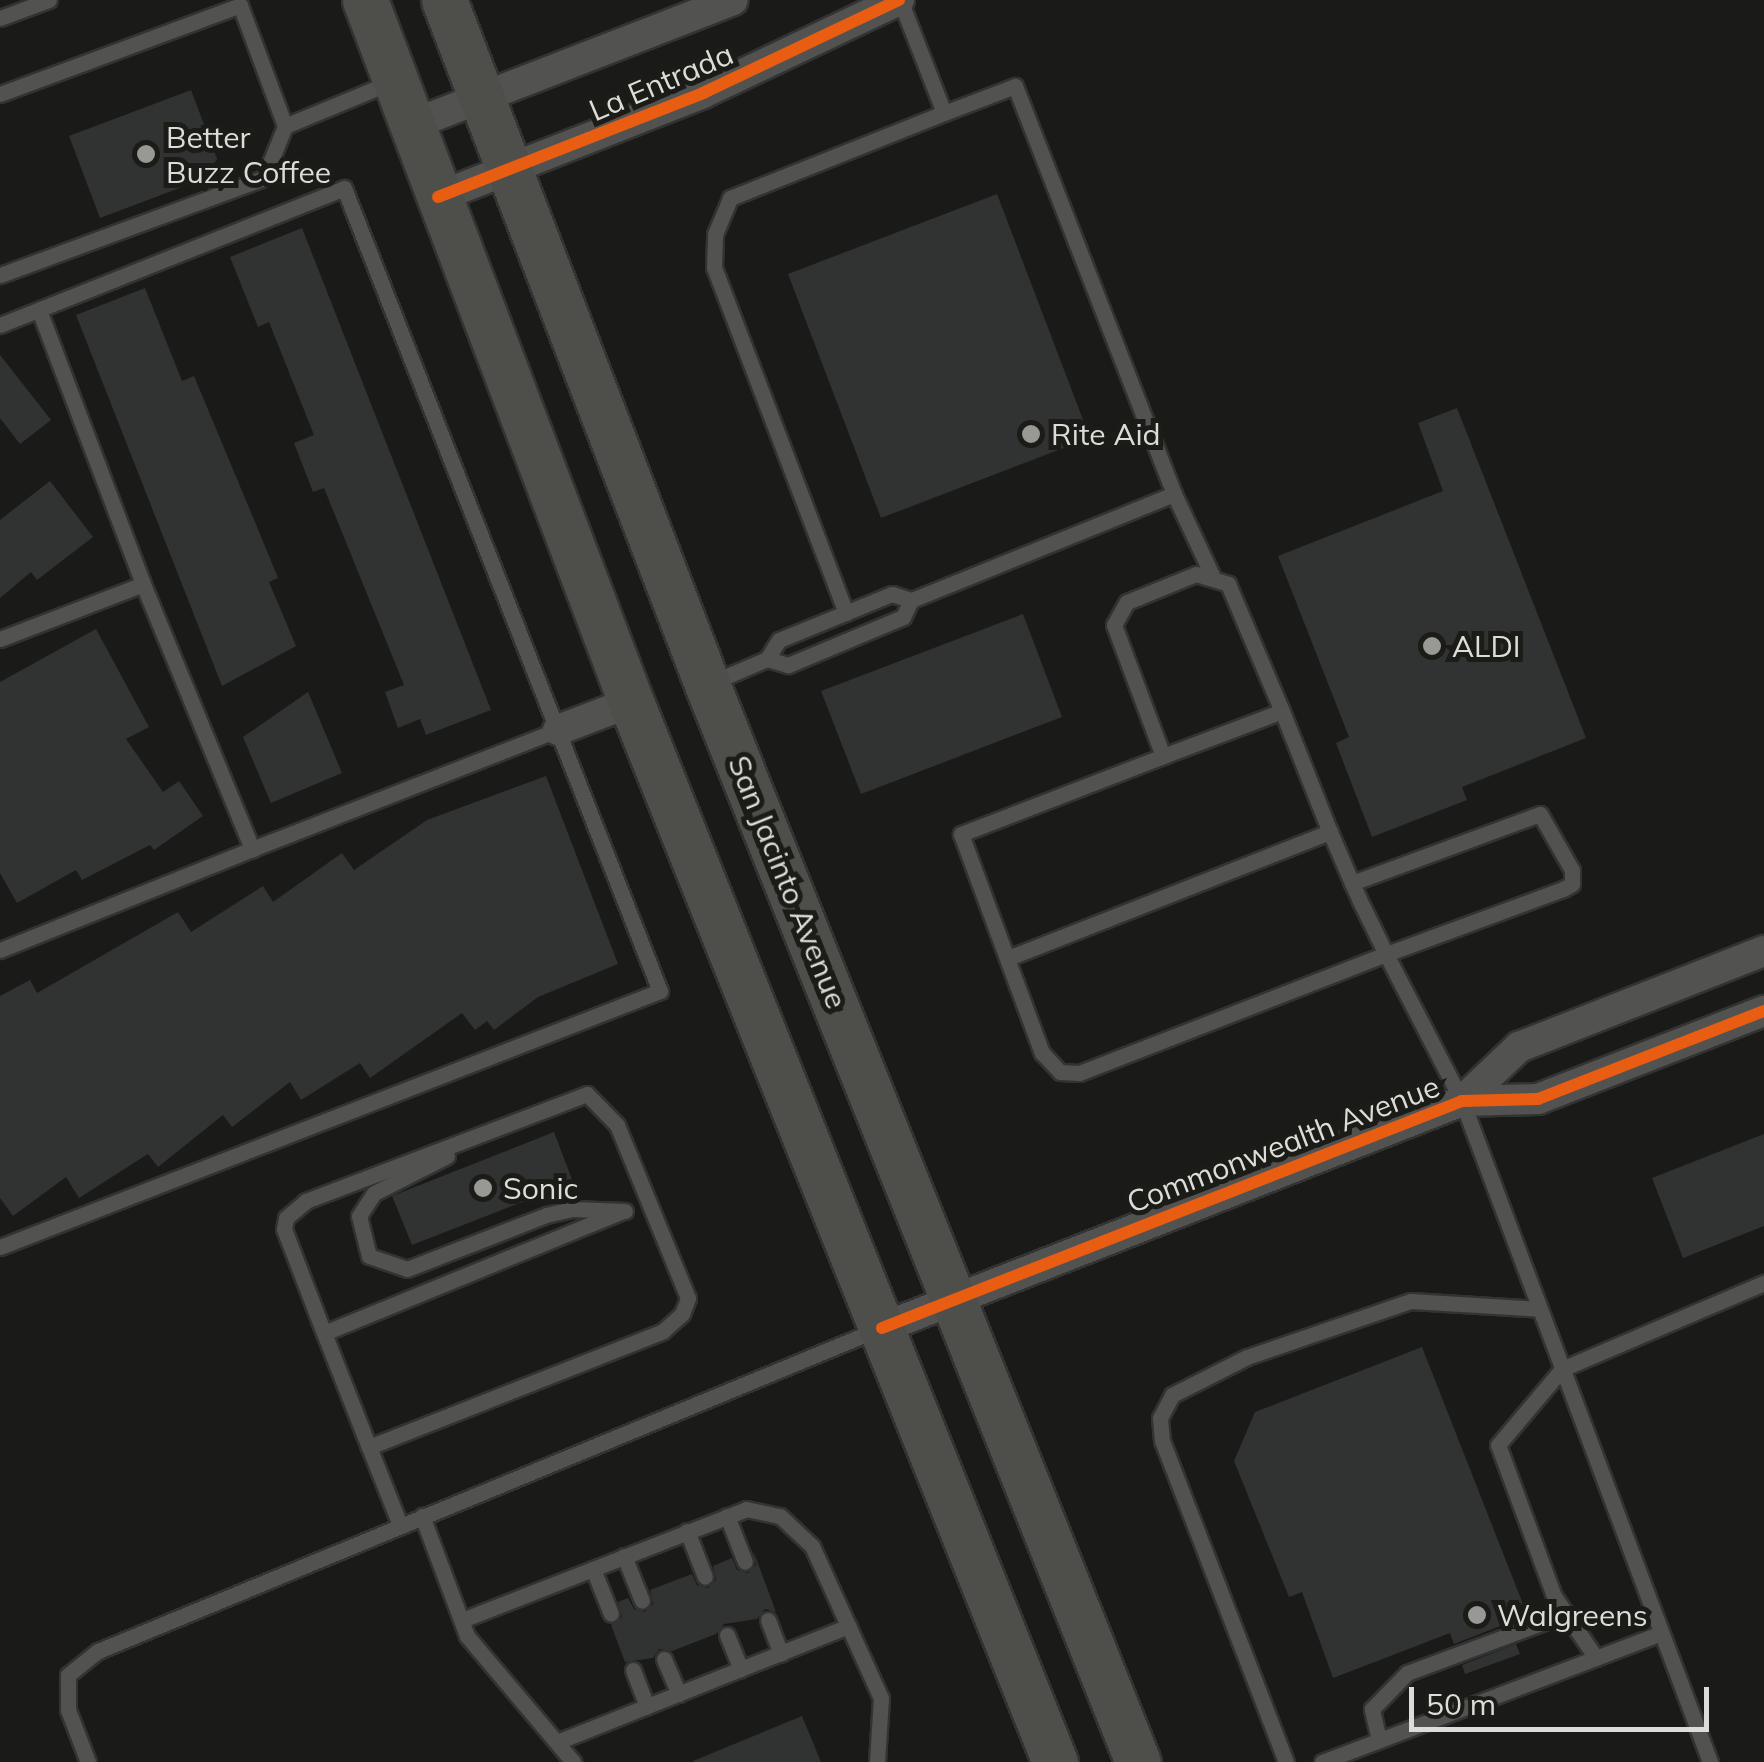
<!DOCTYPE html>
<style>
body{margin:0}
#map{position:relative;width:1764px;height:1762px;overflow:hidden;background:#1a1a18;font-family:Mulish,sans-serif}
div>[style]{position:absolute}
.building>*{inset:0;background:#313232}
.roads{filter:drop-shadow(2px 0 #333) drop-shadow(-2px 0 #333) drop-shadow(0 2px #333) drop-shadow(0 -2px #333)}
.lane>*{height:15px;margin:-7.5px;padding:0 7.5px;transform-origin:7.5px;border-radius:7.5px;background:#525251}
.street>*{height:30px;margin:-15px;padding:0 15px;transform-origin:15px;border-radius:15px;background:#525251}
.secondary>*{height:45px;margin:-22.5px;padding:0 22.5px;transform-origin:22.5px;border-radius:22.5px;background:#4e4e4a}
.cycleway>*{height:12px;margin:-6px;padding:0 6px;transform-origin:6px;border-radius:6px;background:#e95d12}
.dots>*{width:28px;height:28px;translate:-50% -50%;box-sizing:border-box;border:5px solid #1b1b17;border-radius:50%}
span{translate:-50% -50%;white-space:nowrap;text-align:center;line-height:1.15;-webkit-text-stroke:10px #1b1b17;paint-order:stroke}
.street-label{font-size:30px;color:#dcdcd9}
.poi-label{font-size:30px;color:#dcdcd9}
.left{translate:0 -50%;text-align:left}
.scale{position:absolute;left:1409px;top:1687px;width:300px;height:45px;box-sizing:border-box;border:5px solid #dcdcd9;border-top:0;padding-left:12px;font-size:30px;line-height:35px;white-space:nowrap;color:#dcdcd9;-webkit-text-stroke:8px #1b1b17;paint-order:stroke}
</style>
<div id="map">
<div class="building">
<i style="clip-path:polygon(191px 90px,222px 172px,100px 218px,69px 136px)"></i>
<i style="clip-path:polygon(997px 194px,1090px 438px,881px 518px,788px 274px)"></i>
<i style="clip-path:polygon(302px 228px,491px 710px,426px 735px,420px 719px,398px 728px,385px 692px,404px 685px,324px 488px,313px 492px,294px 443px,314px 435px,269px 322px,258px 327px,230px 257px)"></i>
<i style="clip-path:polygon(145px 288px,182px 381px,194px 376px,260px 534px,278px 578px,269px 582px,296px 646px,222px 686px,76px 315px)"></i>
<i style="clip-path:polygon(0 355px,51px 420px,20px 444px,0 418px)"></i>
<i style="clip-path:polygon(1457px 408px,1586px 738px,1462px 787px,1467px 800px,1372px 837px,1336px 743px,1349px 737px,1278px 556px,1443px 491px,1418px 423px)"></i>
<i style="clip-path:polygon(50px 481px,93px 537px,37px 580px,31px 572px,0 598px,0 520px)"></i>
<i style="clip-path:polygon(1023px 614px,1062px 717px,861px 794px,821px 691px)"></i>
<i style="clip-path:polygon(96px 629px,149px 727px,126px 739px,163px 792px,179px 781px,203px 816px,154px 850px,150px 845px,82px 880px,76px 870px,17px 903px,0 873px,0 682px)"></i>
<i style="clip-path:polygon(308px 692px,342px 773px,271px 803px,243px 737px)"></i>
<i style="clip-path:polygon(546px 776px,618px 964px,538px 997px,494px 1030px,487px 1021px,475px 1030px,462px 1013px,370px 1078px,360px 1063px,301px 1100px,290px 1082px,232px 1127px,223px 1115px,158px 1167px,148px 1154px,79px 1198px,66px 1177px,13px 1216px,0 1198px,0 996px,30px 980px,37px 993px,178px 912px,191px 932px,263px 886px,273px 902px,342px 853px,354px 870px,427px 820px)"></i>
<i style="clip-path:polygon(554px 1132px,573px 1182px,412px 1245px,392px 1196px)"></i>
<i style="clip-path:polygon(1764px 1134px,1764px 1226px,1683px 1258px,1652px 1178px)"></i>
<i style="clip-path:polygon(1422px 1347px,1523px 1604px,1505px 1613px,1508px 1623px,1454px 1644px,1450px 1633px,1333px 1678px,1302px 1592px,1289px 1597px,1234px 1461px,1255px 1412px)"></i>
<i style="clip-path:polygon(753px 1550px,776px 1612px,765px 1609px,757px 1619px,724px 1624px,716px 1634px,672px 1651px,659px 1649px,653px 1658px,625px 1662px,611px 1625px,622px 1617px,618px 1602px,628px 1598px,634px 1609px,645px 1612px,653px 1604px,650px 1590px,692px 1574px,697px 1585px,708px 1588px,716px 1580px,713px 1566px,732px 1558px,737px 1570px,748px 1573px,756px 1565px)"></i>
<i style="clip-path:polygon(1516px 1644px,1520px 1654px,1465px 1674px,1462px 1665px)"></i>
<i style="clip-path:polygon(802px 1716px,821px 1762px,693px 1762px,693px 1761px)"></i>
</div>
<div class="roads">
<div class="lane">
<i style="left:900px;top:0;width:121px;rotate:68.7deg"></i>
<i style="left:944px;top:113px;width:76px;rotate:-20.8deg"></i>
<i style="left:1015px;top:86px;width:438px;rotate:68.7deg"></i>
<i style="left:1174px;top:494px;width:284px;rotate:158deg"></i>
<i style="left:0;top:18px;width:52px;rotate:-20.2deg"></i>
<i style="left:0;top:94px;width:256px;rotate:-20.3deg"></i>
<i style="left:240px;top:5px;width:129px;rotate:69.6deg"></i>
<i style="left:285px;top:126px;width:56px;rotate:112deg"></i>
<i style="left:264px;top:178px;width:281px;rotate:159.8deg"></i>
<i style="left:285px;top:126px;width:115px;rotate:-22.5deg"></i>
<i style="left:39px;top:310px;width:293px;rotate:69.2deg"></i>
<i style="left:0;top:325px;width:370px;rotate:-21.7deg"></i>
<i style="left:344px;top:188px;width:863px;rotate:68.52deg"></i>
<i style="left:660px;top:991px;width:708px;rotate:158.8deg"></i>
<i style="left:1174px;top:494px;width:89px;rotate:64.9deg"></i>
<i style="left:846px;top:613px;width:370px;rotate:-110.9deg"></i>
<i style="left:714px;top:267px;width:33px;rotate:-88deg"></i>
<i style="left:715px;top:234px;width:39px;rotate:-67deg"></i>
<i style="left:730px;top:198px;width:230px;rotate:-21.7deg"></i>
<i style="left:0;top:639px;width:153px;rotate:-21deg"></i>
<i style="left:143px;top:584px;width:287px;rotate:67.6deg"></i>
<i style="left:252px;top:849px;width:328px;rotate:-21.3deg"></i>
<i style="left:711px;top:683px;width:61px;rotate:-23.2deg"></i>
<i style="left:767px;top:659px;width:22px;rotate:-58deg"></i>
<i style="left:779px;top:640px;width:122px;rotate:-22.2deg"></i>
<i style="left:892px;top:594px;width:20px;rotate:18deg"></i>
<i style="left:911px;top:600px;width:19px;rotate:115deg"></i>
<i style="left:903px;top:617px;width:125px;rotate:157.3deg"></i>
<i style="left:788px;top:665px;width:22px;rotate:-164deg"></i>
<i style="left:1163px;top:756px;width:127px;rotate:-20.7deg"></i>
<i style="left:1352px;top:883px;width:200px;rotate:-20.2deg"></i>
<i style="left:1540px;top:814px;width:64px;rotate:60.3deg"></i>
<i style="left:1572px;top:870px;width:14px;rotate:90deg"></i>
<i style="left:1572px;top:884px;width:10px;rotate:151deg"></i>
<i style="left:1563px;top:889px;width:189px;rotate:159.8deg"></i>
<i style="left:1386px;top:954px;width:329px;rotate:158.8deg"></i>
<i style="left:1079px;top:1073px;width:19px;rotate:-177deg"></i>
<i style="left:1060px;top:1072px;width:26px;rotate:-133deg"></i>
<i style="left:1042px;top:1053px;width:233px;rotate:-110.3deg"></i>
<i style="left:961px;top:834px;width:217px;rotate:-21.1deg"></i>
<i style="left:1163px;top:756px;width:140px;rotate:-110.5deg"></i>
<i style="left:1114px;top:625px;width:26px;rotate:-61deg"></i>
<i style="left:1127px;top:602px;width:74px;rotate:-22.1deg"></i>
<i style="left:1196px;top:574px;width:34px;rotate:17deg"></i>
<i style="left:1228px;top:584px;width:138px;rotate:67deg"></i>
<i style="left:1282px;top:711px;width:130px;rotate:68.4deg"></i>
<i style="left:1330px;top:832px;width:56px;rotate:66.7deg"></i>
<i style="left:1352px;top:883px;width:17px;rotate:66deg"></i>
<i style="left:1359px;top:899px;width:61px;rotate:63.9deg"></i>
<i style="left:1386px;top:954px;width:165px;rotate:62.7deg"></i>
<i style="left:1462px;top:1101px;width:706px;rotate:69.43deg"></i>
<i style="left:0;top:950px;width:271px;rotate:-21.8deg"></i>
<i style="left:1008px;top:958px;width:346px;rotate:-21.4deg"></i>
<i style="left:447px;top:1156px;width:82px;rotate:153.1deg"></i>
<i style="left:374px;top:1193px;width:27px;rotate:123deg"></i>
<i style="left:359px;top:1216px;width:41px;rotate:76deg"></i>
<i style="left:369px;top:1256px;width:40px;rotate:18.9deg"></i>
<i style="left:407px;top:1269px;width:149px;rotate:-21.2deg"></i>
<i style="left:546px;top:1215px;width:28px;rotate:-13deg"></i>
<i style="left:573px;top:1209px;width:52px;rotate:2.2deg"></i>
<i style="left:324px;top:1333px;width:321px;rotate:-22.2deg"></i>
<i style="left:369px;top:1447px;width:316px;rotate:-21.5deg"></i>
<i style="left:663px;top:1331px;width:25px;rotate:-42deg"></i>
<i style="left:682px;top:1314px;width:17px;rotate:-69deg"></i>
<i style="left:688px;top:1298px;width:187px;rotate:-112.3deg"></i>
<i style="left:617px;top:1125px;width:43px;rotate:-134.1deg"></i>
<i style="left:587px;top:1094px;width:301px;rotate:159.2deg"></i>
<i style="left:306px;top:1201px;width:26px;rotate:140deg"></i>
<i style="left:286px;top:1218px;width:11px;rotate:100deg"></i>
<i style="left:284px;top:1229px;width:111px;rotate:69deg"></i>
<i style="left:324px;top:1333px;width:123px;rotate:68.5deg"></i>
<i style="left:369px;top:1447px;width:84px;rotate:68.3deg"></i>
<i style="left:422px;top:1516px;width:128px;rotate:69.4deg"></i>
<i style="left:467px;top:1636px;width:165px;rotate:49.9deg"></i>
<i style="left:727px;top:1516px;width:49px;rotate:68.6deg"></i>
<i style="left:687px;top:1531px;width:49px;rotate:68.6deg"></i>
<i style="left:624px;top:1556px;width:48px;rotate:68.2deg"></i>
<i style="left:593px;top:1569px;width:48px;rotate:68.2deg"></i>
<i style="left:462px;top:1620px;width:305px;rotate:-21.3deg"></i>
<i style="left:746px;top:1509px;width:35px;rotate:12deg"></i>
<i style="left:780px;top:1516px;width:44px;rotate:43.2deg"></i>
<i style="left:812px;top:1546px;width:167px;rotate:65.6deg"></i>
<i style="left:881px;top:1698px;width:64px;rotate:93.6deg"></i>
<i style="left:768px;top:1620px;width:36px;rotate:69deg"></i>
<i style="left:727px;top:1635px;width:37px;rotate:68deg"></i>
<i style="left:1596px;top:1658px;width:75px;rotate:-124.1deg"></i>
<i style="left:1554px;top:1596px;width:161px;rotate:-110.3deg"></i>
<i style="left:1498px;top:1445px;width:99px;rotate:-49.9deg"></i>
<i style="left:1562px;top:1369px;width:220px;rotate:-23.1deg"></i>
<i style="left:664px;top:1659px;width:38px;rotate:67deg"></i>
<i style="left:633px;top:1670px;width:39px;rotate:69deg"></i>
<i style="left:1379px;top:1740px;width:32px;rotate:-103deg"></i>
<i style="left:1372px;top:1709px;width:50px;rotate:-45.8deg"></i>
<i style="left:1407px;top:1673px;width:170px;rotate:-20.4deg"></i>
<i style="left:557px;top:1742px;width:314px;rotate:-21.7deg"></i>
<i style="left:88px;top:1762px;width:56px;rotate:-111deg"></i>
<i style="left:68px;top:1710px;width:35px;rotate:-90deg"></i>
<i style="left:68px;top:1675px;width:38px;rotate:-39deg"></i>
<i style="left:98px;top:1651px;width:842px;rotate:-22.42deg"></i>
<i style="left:1286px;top:1762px;width:344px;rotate:-111.1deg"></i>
<i style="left:1162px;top:1441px;width:23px;rotate:-95deg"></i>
<i style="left:1160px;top:1418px;width:26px;rotate:-62deg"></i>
<i style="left:1172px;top:1395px;width:84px;rotate:-26.9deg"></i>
<i style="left:1247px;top:1357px;width:173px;rotate:-18.9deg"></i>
<i style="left:1411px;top:1301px;width:129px;rotate:3.5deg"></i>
<i style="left:1322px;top:1762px;width:363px;rotate:-20.8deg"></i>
</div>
<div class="street">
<i style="left:411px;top:125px;width:345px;rotate:-21.2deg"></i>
<i style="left:438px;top:197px;width:285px;rotate:-21.4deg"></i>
<i style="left:703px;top:93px;width:217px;rotate:-25.4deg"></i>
<i style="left:558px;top:730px;width:78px;rotate:-21deg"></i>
<i style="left:1462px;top:1101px;width:79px;rotate:-43.5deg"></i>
<i style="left:1519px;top:1047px;width:263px;rotate:-21.4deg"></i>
<i style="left:882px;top:1328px;width:623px;rotate:-21.37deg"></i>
<i style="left:1462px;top:1101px;width:76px;rotate:-1.5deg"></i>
<i style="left:1538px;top:1099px;width:243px;rotate:-21.3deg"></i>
</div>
<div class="secondary">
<i style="left:365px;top:0;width:751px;rotate:69.25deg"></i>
<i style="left:631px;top:702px;width:1142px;rotate:68.2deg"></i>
<i style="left:444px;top:0;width:733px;rotate:68.97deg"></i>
<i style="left:707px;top:684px;width:1161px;rotate:68.21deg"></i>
</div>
</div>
<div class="cycleway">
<i style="left:438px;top:197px;width:285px;rotate:-21.4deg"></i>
<i style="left:703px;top:93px;width:217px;rotate:-25.4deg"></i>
<i style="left:882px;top:1328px;width:623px;rotate:-21.37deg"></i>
<i style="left:1462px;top:1101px;width:76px;rotate:-1.5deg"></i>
<i style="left:1538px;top:1099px;width:243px;rotate:-21.3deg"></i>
</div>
<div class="dots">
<i style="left:146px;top:154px;background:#989895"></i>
<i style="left:1031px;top:434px;background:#989895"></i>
<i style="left:1432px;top:646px;background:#989895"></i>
<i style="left:483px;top:1188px;background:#989895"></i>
<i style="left:1477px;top:1615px;background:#989895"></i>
</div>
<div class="street-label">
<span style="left:661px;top:82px;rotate:-23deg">La Entrada</span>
<span style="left:788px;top:882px;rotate:68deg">San Jacinto Avenue</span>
<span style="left:1283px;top:1144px;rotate:-21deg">Commonwealth Avenue</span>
</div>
<div class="poi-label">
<span class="left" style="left:166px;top:154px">Better<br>Buzz Coffee</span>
<span class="left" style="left:1051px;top:434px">Rite Aid</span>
<span class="left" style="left:1452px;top:646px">ALDI</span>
<span class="left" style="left:503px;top:1188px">Sonic</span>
<span class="left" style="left:1497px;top:1615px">Walgreens</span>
</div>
<div class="scale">50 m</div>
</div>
